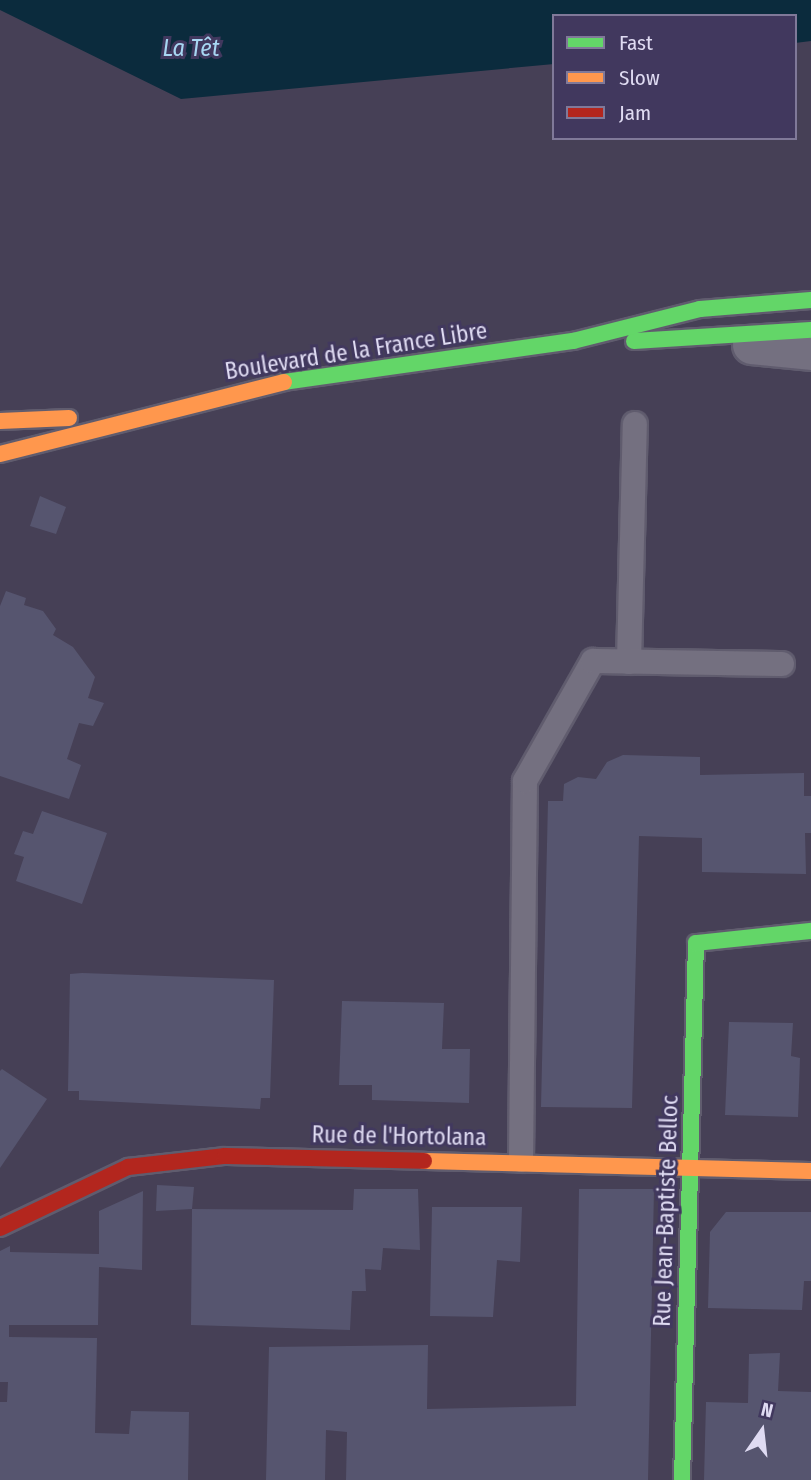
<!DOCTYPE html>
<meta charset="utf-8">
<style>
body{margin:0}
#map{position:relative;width:811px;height:1480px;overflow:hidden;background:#464056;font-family:"Fira Sans Condensed",sans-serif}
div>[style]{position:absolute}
.water>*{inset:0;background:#0b2b3d}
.building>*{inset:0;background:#56556f}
.roads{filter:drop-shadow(2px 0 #605c6e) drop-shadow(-2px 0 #605c6e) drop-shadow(0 2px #605c6e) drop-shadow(0 -2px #605c6e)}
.lane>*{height:24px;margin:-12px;padding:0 12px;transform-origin:12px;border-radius:12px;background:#747080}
.street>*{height:38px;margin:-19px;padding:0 19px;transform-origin:19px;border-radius:19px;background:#747080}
.fast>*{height:16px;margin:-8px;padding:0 8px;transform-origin:8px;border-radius:8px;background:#63d668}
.slow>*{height:16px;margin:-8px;padding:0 8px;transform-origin:8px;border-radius:8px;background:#ff974d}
.jam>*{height:16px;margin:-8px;padding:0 8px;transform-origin:8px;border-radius:8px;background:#b3261e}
span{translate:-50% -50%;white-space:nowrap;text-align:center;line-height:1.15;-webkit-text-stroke:6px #41385e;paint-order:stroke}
.street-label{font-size:23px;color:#dfdbf2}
.water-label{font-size:24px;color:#a7d6f2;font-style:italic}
.legend{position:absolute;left:552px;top:14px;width:245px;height:126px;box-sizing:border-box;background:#41385e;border:2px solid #807999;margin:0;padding:9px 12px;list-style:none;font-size:21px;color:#dfdbf2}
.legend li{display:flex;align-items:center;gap:14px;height:35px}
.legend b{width:35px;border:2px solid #807999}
.north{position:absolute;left:727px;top:1396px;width:70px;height:70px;-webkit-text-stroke:5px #41385e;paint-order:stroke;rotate:14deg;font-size:19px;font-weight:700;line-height:28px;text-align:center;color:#dfdbf2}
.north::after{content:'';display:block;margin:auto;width:24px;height:32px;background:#dfdbf2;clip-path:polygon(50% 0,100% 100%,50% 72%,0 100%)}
</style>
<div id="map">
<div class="water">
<i style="clip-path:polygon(0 0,811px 0,811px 41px,795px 43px,795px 16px,554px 16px,554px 64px,181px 99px,0 10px)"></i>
</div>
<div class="building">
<i style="clip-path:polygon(40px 496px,66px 507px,56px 534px,30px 526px)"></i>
<i style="clip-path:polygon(6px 591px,26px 598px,24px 605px,43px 611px,56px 629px,53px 635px,73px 647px,95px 677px,88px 698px,104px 703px,93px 726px,79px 723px,67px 759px,81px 765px,69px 799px,0 776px,0 606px)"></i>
<i style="clip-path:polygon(623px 755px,700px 757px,700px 775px,804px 773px,804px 796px,811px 796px,811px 833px,805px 833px,806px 874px,702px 872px,702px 838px,639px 836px,632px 1108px,541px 1107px,548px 801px,563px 801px,564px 784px,578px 777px,596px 779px,607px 762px)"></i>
<i style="clip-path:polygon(42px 811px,107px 833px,82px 904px,16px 881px,24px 857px,14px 854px,23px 831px,33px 834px)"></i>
<i style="clip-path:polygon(82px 973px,274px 980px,270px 1098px,261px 1098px,260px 1109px,79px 1100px,79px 1091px,68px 1091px,70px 974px)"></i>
<i style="clip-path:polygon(342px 1001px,444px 1003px,442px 1049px,470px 1049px,469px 1103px,372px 1100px,372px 1085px,339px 1085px)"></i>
<i style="clip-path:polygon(729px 1022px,793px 1023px,791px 1056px,800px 1058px,798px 1117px,725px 1115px)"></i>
<i style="clip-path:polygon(2px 1069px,47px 1099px,0 1168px,0 1071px)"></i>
<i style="clip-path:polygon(157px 1185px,194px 1187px,192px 1209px,156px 1211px)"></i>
<i style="clip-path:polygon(354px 1189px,418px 1189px,420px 1250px,383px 1248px,381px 1270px,365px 1269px,366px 1291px,352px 1291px,350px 1330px,191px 1325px,192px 1209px,353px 1210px)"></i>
<i style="clip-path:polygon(579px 1189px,654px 1189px,648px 1480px,346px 1480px,347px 1432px,326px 1430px,325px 1480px,266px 1480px,269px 1347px,428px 1345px,427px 1409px,576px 1406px)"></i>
<i style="clip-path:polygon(143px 1191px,142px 1270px,99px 1267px,98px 1325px,9px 1325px,9px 1337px,97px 1338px,95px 1433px,129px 1434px,131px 1411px,189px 1412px,188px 1480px,0 1480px,0 1402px,7px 1402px,8px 1382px,0 1382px,0 1251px,10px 1246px,10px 1252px,99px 1254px,99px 1211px)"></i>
<i style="clip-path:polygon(432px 1207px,522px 1207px,520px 1262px,497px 1260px,493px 1317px,430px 1316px)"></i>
<i style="clip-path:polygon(726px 1212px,811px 1212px,811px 1281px,804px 1281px,802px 1310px,708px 1308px,710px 1232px)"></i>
<i style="clip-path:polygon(780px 1353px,778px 1391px,811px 1392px,811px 1480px,704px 1480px,706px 1402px,748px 1403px,749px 1354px)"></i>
</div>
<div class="roads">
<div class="lane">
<i style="left:629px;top:662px;width:238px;rotate:-88.6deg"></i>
<i style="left:521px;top:1160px;width:379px;rotate:-89.4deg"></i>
<i style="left:525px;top:781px;width:138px;rotate:-60.5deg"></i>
<i style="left:593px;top:661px;width:189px;rotate:0.9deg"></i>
</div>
<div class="street">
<i style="left:752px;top:345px;width:59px;rotate:5.8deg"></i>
</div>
<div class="fast">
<i style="left:634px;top:341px;width:177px;rotate:-3.6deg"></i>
<i style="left:284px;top:382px;width:292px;rotate:-8.1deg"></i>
<i style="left:573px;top:341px;width:131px;rotate:-14.1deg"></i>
<i style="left:700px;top:309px;width:111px;rotate:-4.6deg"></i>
<i style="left:682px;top:1480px;width:537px;rotate:-88.51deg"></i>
<i style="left:696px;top:943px;width:116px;rotate:-6deg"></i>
</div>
<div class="slow">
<i style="left:0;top:421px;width:69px;rotate:-2.5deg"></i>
<i style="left:0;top:454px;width:293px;rotate:-14.2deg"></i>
<i style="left:424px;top:1161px;width:387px;rotate:1.5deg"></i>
</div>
<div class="jam">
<i style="left:0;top:1228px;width:142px;rotate:-25.5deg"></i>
<i style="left:128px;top:1167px;width:98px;rotate:-6.5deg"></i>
<i style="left:225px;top:1156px;width:199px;rotate:1.4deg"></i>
</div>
</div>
<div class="street-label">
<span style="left:356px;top:351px;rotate:-9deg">Boulevard de la France Libre</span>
<span style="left:399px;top:1136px;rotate:1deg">Rue de l'Hortolana</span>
<span style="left:666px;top:1211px;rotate:-88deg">Rue Jean-Baptiste Belloc</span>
</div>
<div class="water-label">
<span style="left:191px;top:49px">La Têt</span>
</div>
<ul class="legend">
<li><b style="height:9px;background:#63d668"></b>Fast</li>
<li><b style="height:9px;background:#ff974d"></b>Slow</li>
<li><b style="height:9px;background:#b3261e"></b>Jam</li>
</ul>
<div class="north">N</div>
</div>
